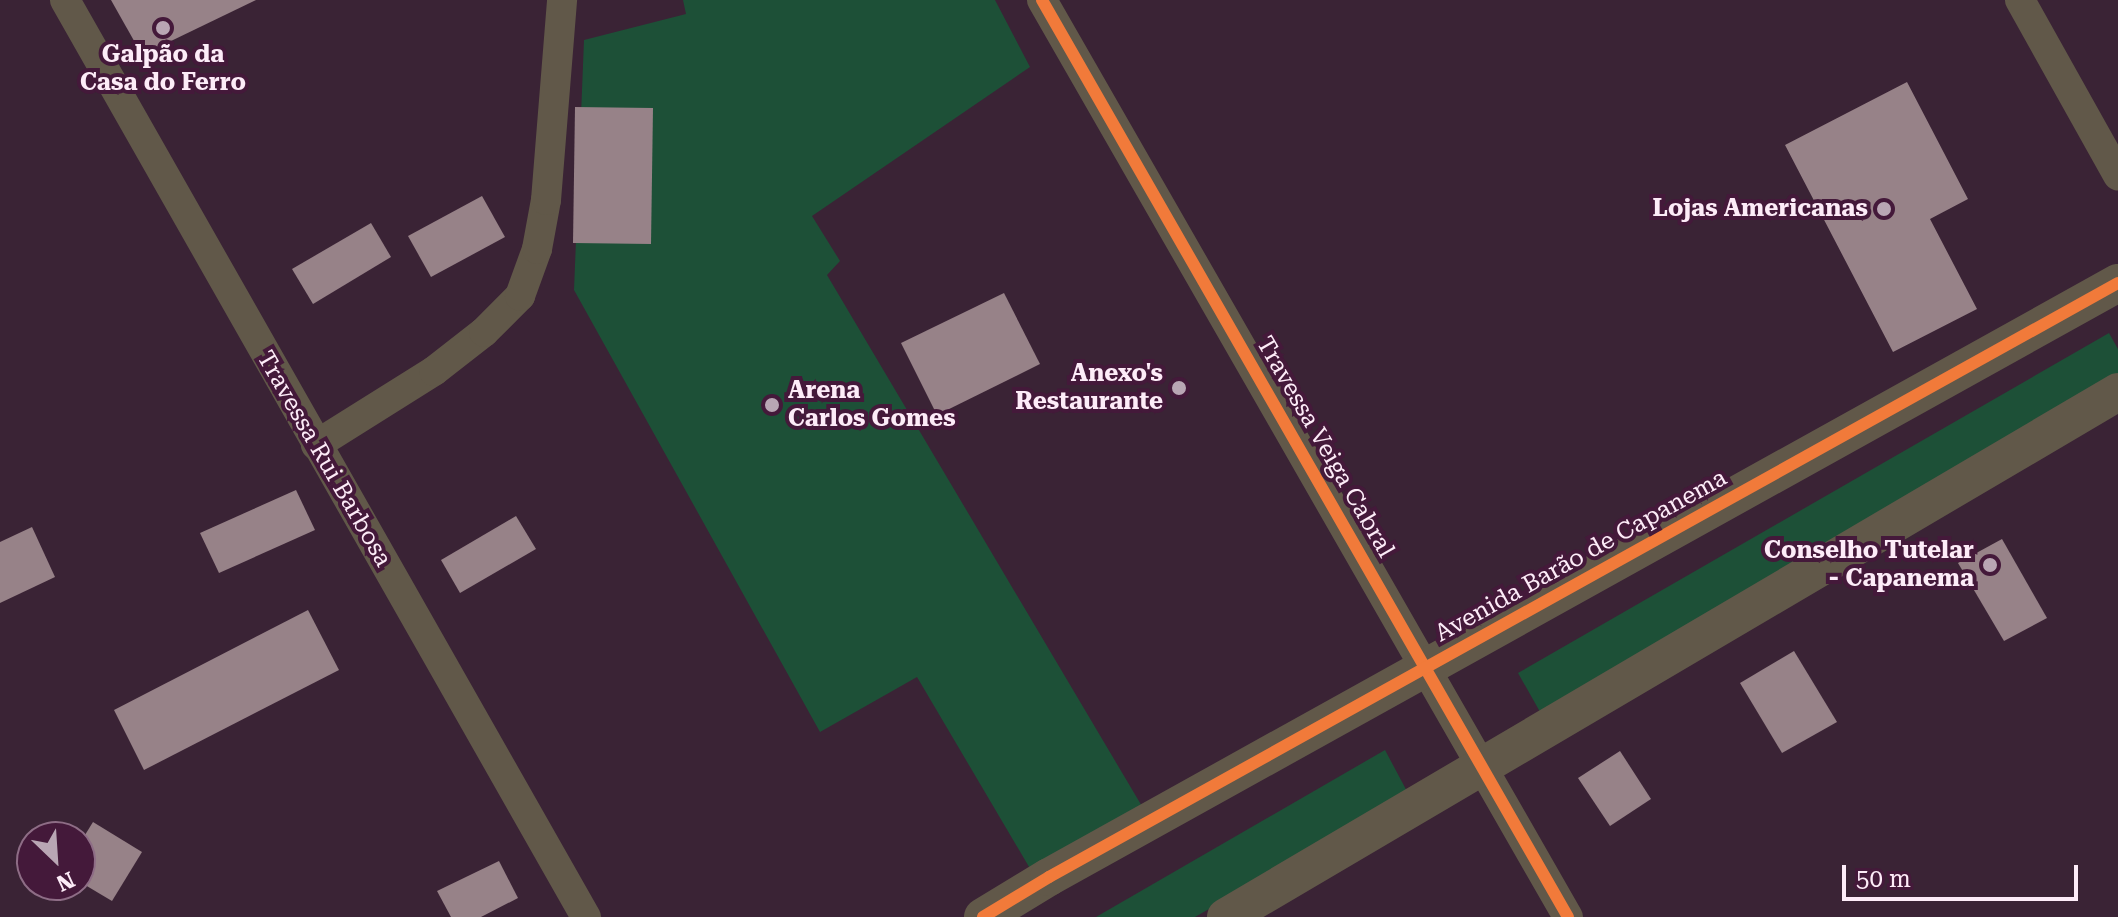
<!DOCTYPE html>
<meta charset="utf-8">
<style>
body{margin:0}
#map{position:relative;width:2118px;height:917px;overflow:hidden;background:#3a2335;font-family:"Roboto Serif",serif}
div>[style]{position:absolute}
.green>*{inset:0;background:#1d5037}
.building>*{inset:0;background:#978288}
.minor>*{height:30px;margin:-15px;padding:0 15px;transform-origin:15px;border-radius:15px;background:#615849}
.tertiary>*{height:38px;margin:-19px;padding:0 19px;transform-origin:19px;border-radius:19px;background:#615849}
.cycleway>*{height:12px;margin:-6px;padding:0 6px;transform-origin:6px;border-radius:6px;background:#f17a3a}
.dots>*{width:22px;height:22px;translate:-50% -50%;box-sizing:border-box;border:4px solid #44193a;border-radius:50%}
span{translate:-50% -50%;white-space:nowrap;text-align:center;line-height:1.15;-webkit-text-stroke:8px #44193a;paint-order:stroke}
.poi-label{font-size:24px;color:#fdecf8;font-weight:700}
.right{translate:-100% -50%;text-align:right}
.left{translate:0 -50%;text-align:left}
.street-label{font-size:24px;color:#fdecf8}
.north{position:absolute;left:16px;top:821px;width:80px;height:80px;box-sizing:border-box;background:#44193a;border:2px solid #8e6d86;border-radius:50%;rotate:155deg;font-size:22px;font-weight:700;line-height:32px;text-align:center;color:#fdecf8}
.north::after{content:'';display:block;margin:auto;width:28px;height:36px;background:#b9a6b4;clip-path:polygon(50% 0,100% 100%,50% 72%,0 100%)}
.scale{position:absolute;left:1842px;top:865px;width:236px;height:36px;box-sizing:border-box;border:4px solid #fdecf8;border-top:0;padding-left:10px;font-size:24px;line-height:28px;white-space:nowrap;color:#fdecf8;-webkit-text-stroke:6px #44193a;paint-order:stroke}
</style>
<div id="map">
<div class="green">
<i style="clip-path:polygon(683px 0,995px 0,1030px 67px,812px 216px,840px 261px,827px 275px,1146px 813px,1035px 877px,917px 677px,820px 732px,574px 290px,584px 40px,686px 14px)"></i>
<i style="clip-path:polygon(2109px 333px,2118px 349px,2118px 387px,1544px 719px,1518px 673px)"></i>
<i style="clip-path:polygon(1385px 750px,1409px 795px,1195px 917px,1096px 917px)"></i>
</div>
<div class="building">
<i style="clip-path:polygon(111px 0,256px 0,142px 55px)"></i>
<i style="clip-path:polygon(1907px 82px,1968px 199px,1930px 219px,1977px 309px,1893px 352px,1785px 145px)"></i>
<i style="clip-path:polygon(575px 107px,653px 108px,651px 244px,573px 243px)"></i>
<i style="clip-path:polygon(482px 196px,505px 237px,431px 277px,408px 236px)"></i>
<i style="clip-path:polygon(371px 223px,391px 257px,313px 304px,292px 269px)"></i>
<i style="clip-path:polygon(1004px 293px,1040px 364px,937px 415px,901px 343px)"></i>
<i style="clip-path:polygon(296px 490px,315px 530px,219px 573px,200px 533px)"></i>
<i style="clip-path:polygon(516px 516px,536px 549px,460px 593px,441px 560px)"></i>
<i style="clip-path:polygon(32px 527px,55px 577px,0 603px,0 542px)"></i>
<i style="clip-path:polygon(2002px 539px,2047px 618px,2004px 641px,1958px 563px)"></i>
<i style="clip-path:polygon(308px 610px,339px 670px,144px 770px,114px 710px)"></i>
<i style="clip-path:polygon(1794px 651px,1837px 722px,1782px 753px,1740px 683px)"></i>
<i style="clip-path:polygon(1620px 751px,1651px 799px,1610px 826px,1578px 778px)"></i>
<i style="clip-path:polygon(93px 822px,142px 852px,112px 901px,80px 882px,80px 843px)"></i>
<i style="clip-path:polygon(499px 861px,518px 898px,481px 917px,451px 917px,437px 891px)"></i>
</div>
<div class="minor">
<i style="left:65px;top:0;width:1055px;rotate:60.4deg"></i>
<i style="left:1042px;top:0;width:1057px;rotate:60.16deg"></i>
<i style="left:2020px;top:0;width:201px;rotate:60.8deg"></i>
<i style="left:316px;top:445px;width:139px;rotate:-32.1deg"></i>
<i style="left:434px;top:371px;width:63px;rotate:-38deg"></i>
<i style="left:484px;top:332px;width:51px;rotate:-45deg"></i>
<i style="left:520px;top:296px;width:50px;rotate:-70.1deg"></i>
<i style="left:537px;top:249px;width:50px;rotate:-79.6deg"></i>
<i style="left:546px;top:200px;width:201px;rotate:-85.4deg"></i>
</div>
<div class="tertiary">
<i style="left:983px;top:917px;width:77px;rotate:-31.2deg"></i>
<i style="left:1049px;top:877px;width:1223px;rotate:-29.06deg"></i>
<i style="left:1226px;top:917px;width:1035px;rotate:-30.48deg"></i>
</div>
<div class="cycleway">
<i style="left:1042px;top:0;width:1057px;rotate:60.16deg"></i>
<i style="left:983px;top:917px;width:77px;rotate:-31.2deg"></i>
<i style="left:1049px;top:877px;width:1223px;rotate:-29.06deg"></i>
</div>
<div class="dots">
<i style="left:163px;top:28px;background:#b9a6b4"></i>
<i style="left:1884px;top:209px;background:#b9a6b4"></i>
<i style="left:1179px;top:388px;background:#b9a6b4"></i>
<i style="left:772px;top:405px;background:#b9a6b4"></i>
<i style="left:1990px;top:565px;background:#b9a6b4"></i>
</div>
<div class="poi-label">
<span style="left:163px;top:69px">Galpão da<br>Casa do Ferro</span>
<span class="right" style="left:1868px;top:209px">Lojas Americanas</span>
<span class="right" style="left:1163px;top:388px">Anexo's<br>Restaurante</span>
<span class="left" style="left:788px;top:405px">Arena<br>Carlos Gomes</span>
<span class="right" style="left:1974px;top:565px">Conselho Tutelar<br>- Capanema</span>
</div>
<div class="street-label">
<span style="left:1325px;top:447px;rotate:60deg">Travessa Veiga Cabral</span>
<span style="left:324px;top:459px;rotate:60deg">Travessa Rui Barbosa</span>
<span style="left:1581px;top:556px;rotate:-29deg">Avenida Barão de Capanema</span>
</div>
<div class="north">N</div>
<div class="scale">50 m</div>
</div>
